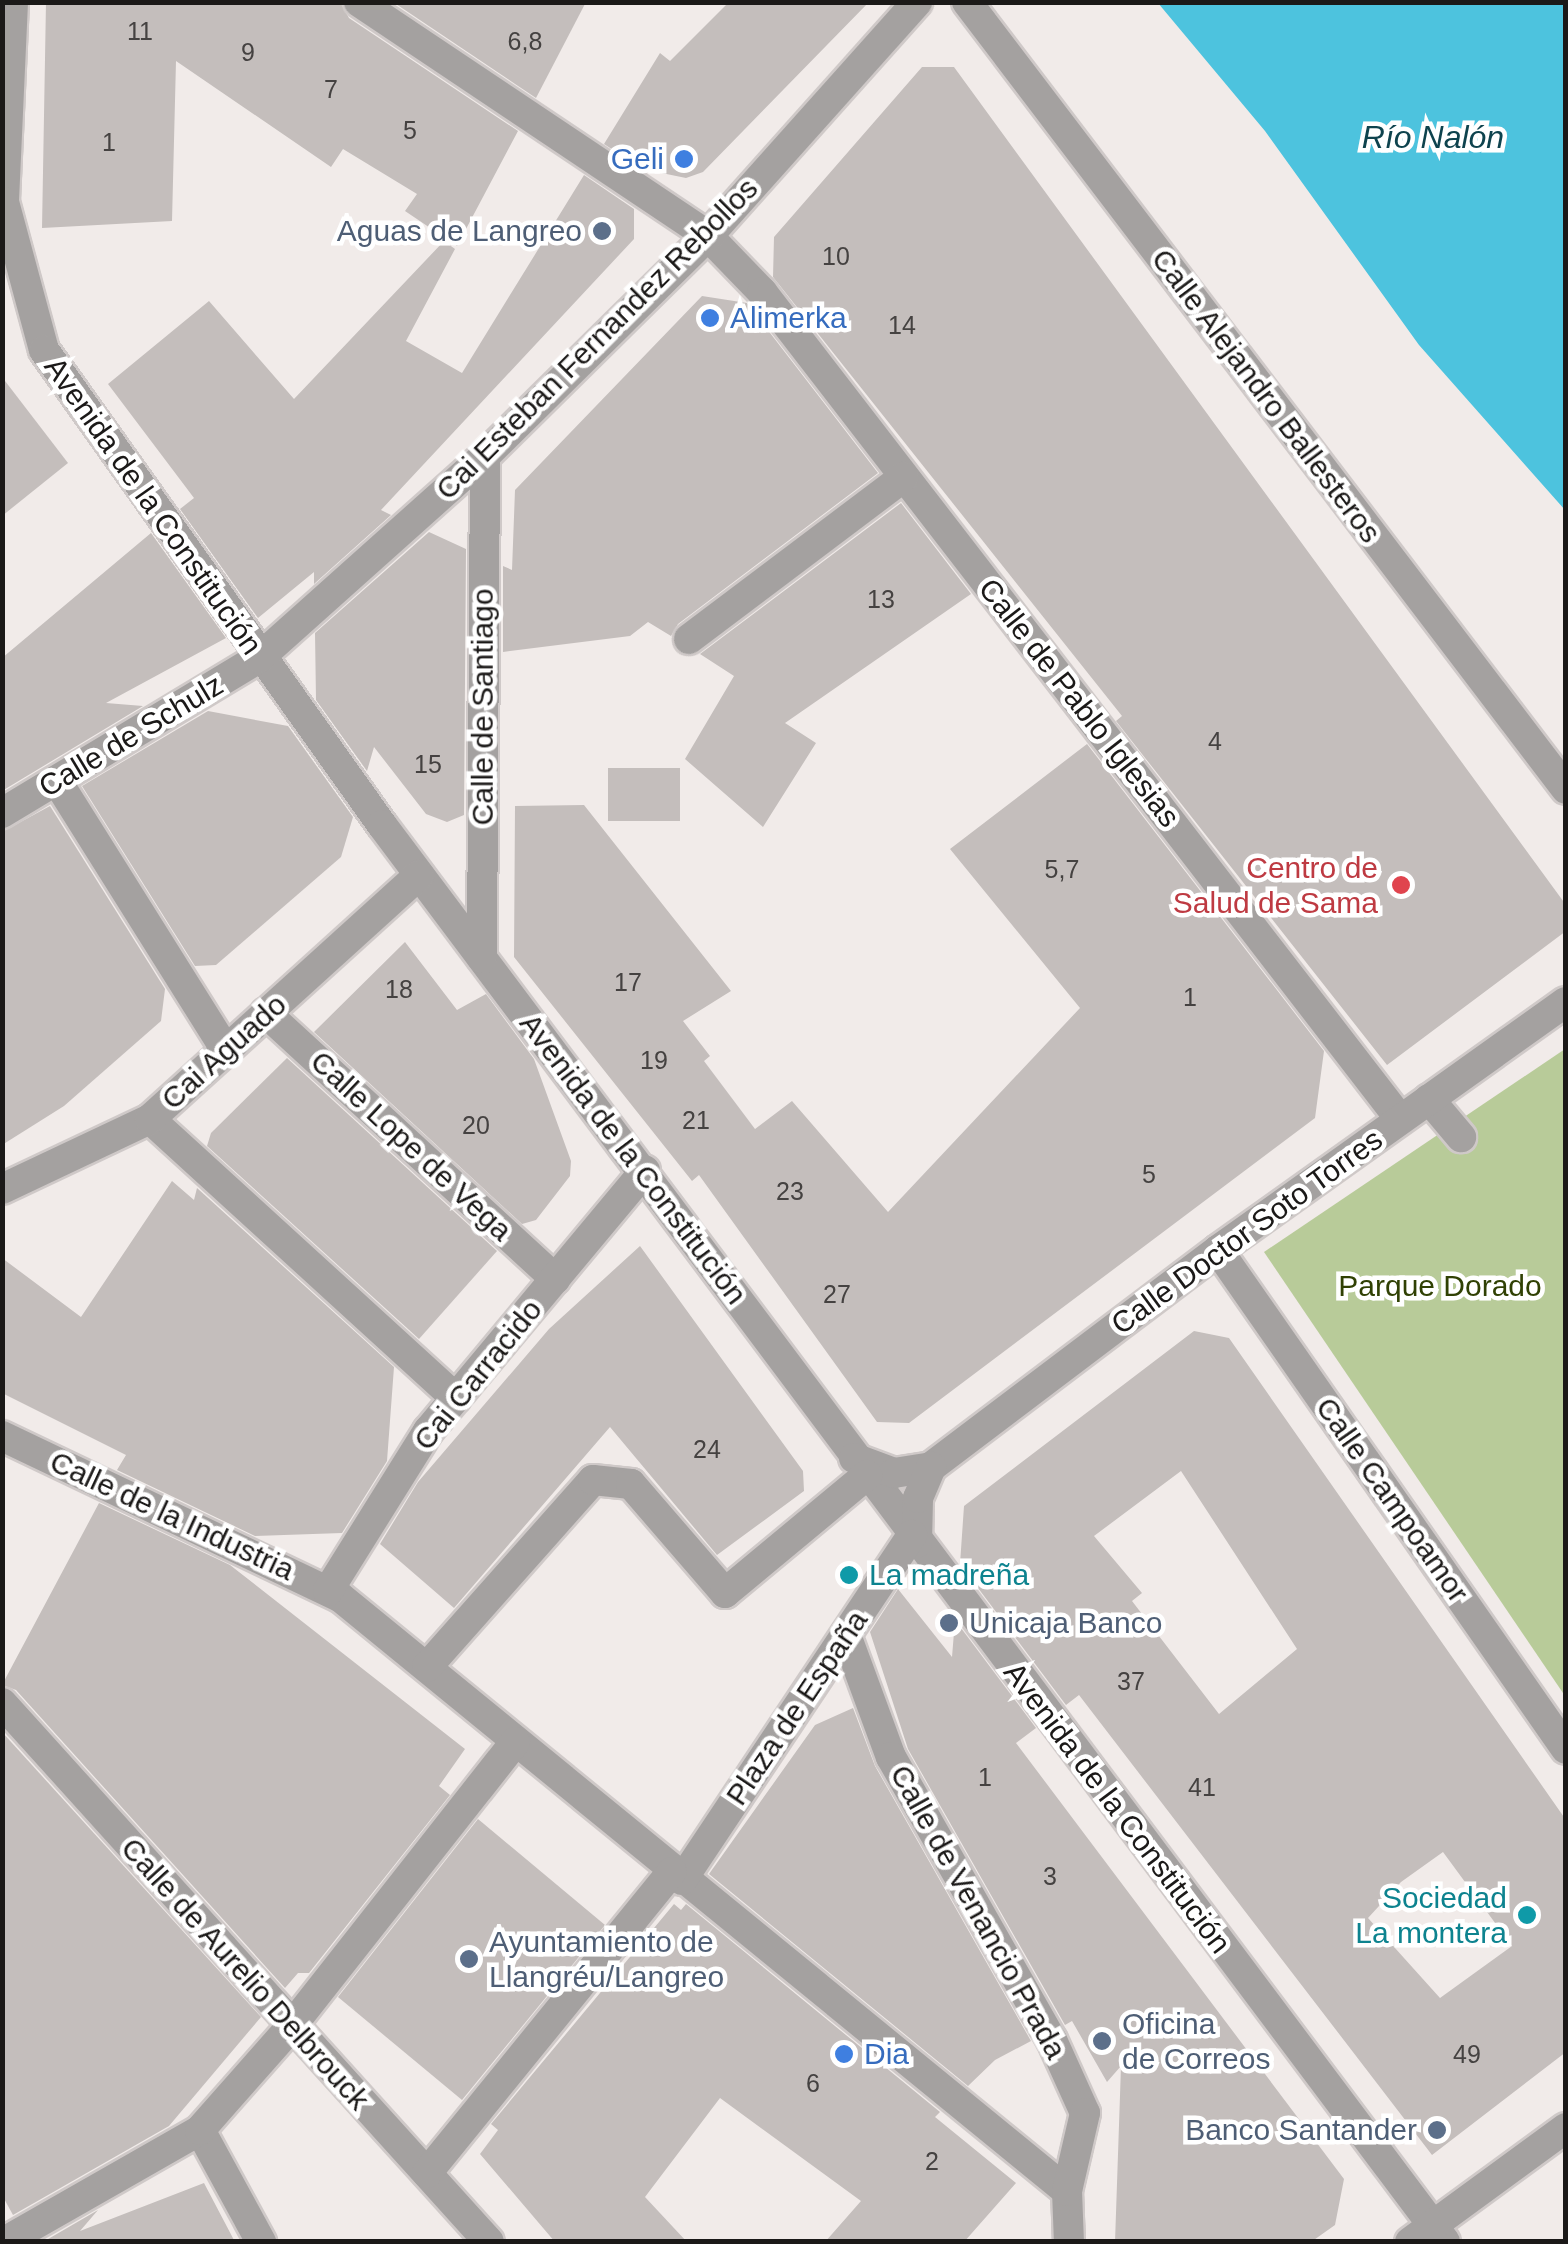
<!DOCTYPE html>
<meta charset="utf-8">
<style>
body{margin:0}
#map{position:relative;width:1568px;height:2244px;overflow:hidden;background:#f1ebe9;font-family:Helvetica,sans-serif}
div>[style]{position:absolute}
.green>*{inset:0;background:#b8cb99}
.water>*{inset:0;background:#4dc3de}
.building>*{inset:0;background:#c4bebc}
.roads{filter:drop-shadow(2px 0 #cfc9c8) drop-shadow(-2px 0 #cfc9c8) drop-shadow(0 2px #cfc9c8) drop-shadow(0 -2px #cfc9c8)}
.minor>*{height:30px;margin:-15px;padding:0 15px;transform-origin:15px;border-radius:15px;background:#a4a1a0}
.dots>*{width:28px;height:28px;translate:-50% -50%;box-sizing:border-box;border:5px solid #fff;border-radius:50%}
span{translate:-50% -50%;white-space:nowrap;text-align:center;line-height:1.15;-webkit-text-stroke:9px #fff;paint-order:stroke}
.number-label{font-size:25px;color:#454241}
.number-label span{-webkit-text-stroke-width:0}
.shop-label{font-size:30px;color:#366cbe}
.right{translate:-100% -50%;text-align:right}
.left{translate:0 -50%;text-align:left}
.service-label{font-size:30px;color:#4e5e75}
.street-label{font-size:30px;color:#1b1918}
.health-label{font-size:30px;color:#be3a42}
.park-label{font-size:30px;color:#304104}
.culture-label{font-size:30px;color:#0d838f}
.water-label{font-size:32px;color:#0e434e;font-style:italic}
.frame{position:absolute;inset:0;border:5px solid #1b1918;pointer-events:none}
</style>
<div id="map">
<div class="green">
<i style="clip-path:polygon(1565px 1049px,1565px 1696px,1264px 1252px)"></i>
</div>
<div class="water">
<i style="clip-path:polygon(1158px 3px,1565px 3px,1565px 510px,1419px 345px,1265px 131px)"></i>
</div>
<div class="building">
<i style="clip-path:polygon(46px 2px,340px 2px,349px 18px,518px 131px,457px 246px,405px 211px,417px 194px,343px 149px,331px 167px,176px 61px,172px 221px,42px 228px)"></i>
<i style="clip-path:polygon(393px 2px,586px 2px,536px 98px)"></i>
<i style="clip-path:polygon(729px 2px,869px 2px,703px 172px,686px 178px,642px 169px,604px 144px,660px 53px,670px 61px)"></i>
<i style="clip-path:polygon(922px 67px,954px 67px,1566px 905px,1566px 931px,1387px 1065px,1116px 721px,1122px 716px,773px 277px,774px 237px)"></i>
<i style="clip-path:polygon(584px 175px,634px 209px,634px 239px,381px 510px,391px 515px,314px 584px,314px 572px,258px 618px,180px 509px,194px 498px,108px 384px,209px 301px,294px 399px,444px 241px,455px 249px,406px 341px,462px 373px)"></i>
<i style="clip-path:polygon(702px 296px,747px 303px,878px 473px,678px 624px,671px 636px,648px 622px,630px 636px,503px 652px,503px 566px,512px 570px,515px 490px)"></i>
<i style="clip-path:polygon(2px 377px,68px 463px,2px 516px)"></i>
<i style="clip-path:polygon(901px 503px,971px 594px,785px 723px,816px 743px,763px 827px,685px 759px,734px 676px,700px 654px)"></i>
<i style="clip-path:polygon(429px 532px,466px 549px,464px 815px,447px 822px,426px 814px,374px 747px,367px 771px,316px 700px,315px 633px)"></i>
<i style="clip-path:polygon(151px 533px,226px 638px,106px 703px,143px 706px,2px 791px,2px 658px)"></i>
<i style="clip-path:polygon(208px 711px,288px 726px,353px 817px,341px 857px,216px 965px,195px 966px,82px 786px)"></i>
<i style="clip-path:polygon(1087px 744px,1324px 1051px,1315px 1118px,909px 1423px,877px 1422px,699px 1175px,692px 1181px,514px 957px,515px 806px,584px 805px,731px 991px,683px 1021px,710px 1056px,704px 1061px,755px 1129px,792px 1101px,888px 1212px,1080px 1008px,950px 849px)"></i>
<i style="clip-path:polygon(608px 768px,680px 768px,680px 821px,608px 821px)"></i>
<i style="clip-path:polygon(50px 806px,165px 989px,161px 1021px,64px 1106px,2px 1145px,2px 832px)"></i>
<i style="clip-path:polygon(405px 942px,457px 1010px,486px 994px,534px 1059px,571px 1161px,570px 1176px,536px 1220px,522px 1224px,314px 1032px)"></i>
<i style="clip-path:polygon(287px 1058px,497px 1251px,419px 1339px,207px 1146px,211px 1133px)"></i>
<i style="clip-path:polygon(172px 1181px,194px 1200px,197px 1188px,394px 1367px,387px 1461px,342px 1533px,255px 1536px,117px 1470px,126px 1455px,2px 1393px,2px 1258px,81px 1317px)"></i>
<i style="clip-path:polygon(640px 1246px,803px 1471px,804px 1491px,717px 1555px,610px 1427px,454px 1608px,380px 1544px,418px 1482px,549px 1329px)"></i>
<i style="clip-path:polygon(evenodd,1194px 1331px,1229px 1338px,1566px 1820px,1566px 2052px,1432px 2155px,1079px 1695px,1066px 1705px,960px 1564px,964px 1506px,1194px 1331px,1181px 1471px,1297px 1649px,1219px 1714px,1132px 1601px,1142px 1593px,1094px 1536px,1181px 1471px,1194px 1331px,1443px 1852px,1512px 1946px,1440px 1998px,1368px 1918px,1401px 1882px,1443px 1852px)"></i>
<i style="clip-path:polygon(99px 1503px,230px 1565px,465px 1749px,439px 1786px,450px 1795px,309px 1973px,298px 1973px,285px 1988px,16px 1690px,2px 1685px)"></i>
<i style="clip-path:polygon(898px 1589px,952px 1657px,955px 1620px,1036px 1728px,1016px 1743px,1344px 2179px,1335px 2225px,1311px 2242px,1115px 2242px,1121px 2066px,1107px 2082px,1072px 2021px,1065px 2025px,908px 1749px,870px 1632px)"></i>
<i style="clip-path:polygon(853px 1708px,875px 1766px,1031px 2041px,995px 2060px,968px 2086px,709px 1874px,815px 1725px)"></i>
<i style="clip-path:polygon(2px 1732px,261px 2017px,169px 2126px,13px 2215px,2px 2195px)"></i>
<i style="clip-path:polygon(478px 1819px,605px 1925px,462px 2100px,338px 1997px)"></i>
<i style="clip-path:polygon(674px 1904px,681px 1910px,686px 1904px,940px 2112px,935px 2117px,1016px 2183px,964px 2242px,825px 2242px,861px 2201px,720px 2098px,645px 2197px,687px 2242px,555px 2242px,480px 2154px,498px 2130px,491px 2124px)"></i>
<i style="clip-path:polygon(204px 2183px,235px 2242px,43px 2242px,98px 2210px,80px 2231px)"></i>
</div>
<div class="roads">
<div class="minor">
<i style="left:13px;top:2px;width:200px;rotate:92.6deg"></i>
<i style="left:4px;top:202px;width:153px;rotate:74.9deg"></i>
<i style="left:44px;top:350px;width:583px;rotate:54.57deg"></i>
<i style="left:382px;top:825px;width:1771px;rotate:53.12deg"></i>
<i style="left:359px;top:2px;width:420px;rotate:33.8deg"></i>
<i style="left:708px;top:236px;width:78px;rotate:46deg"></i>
<i style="left:762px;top:292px;width:1044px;rotate:52.35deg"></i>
<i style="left:967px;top:2px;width:989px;rotate:52.72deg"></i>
<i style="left:689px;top:639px;width:269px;rotate:-37deg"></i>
<i style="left:57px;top:781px;width:318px;rotate:57.9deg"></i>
<i style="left:2px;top:813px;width:300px;rotate:-31.1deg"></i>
<i style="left:259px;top:658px;width:303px;rotate:-41.8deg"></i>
<i style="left:485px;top:456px;width:313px;rotate:-44.6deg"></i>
<i style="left:708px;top:236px;width:314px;rotate:-48.2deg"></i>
<i style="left:482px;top:958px;width:502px;rotate:-89.66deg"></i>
<i style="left:266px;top:1013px;width:393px;rotate:42.6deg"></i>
<i style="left:1429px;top:1099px;width:50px;rotate:49.9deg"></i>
<i style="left:150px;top:1119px;width:414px;rotate:42.4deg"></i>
<i style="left:2px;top:1189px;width:164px;rotate:-25.3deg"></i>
<i style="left:150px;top:1119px;width:363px;rotate:-42.2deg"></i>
<i style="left:1218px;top:1250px;width:608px;rotate:55.11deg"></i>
<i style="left:2px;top:1436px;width:374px;rotate:25.5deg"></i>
<i style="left:340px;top:1597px;width:939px;rotate:39.25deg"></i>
<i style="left:1067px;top:2191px;width:51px;rotate:87.8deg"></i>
<i style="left:854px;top:1458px;width:43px;rotate:20.6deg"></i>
<i style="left:894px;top:1473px;width:37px;rotate:-9deg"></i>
<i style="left:931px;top:1467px;width:360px;rotate:-37.1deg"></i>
<i style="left:1218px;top:1250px;width:427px;rotate:-35.5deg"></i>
<i style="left:917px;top:1543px;width:45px;rotate:-88.7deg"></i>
<i style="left:918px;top:1498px;width:34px;rotate:-67deg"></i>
<i style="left:328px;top:1591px;width:189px;rotate:-58deg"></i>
<i style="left:428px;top:1431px;width:339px;rotate:-50.2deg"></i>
<i style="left:846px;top:1635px;width:130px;rotate:69.8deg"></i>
<i style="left:891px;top:1757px;width:326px;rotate:60.4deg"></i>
<i style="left:1052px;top:2040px;width:80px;rotate:65.7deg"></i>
<i style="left:1085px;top:2113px;width:80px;rotate:103deg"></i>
<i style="left:427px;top:1667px;width:250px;rotate:-48.4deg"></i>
<i style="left:593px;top:1480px;width:38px;rotate:6deg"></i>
<i style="left:631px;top:1484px;width:144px;rotate:49.2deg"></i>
<i style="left:725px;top:1593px;width:185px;rotate:-39.7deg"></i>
<i style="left:2px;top:1703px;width:726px;rotate:47.9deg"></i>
<i style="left:682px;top:1880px;width:415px;rotate:-56.3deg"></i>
<i style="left:200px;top:2130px;width:128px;rotate:61.4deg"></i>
<i style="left:427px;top:2173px;width:388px;rotate:-50.9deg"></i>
<i style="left:4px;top:2242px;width:226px;rotate:-29.7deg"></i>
<i style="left:200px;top:2130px;width:136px;rotate:-48.6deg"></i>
<i style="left:290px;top:2028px;width:364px;rotate:-51.8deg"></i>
<i style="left:1410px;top:2242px;width:193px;rotate:-36.2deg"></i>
</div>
</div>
<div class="dots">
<i style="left:684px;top:159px;background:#3f7fe0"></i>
<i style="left:602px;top:231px;background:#5c6f8a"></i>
<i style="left:710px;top:318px;background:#3f7fe0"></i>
<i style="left:1401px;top:885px;background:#e0444e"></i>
<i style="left:849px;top:1575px;background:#0f9aa8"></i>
<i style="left:949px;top:1623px;background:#5c6f8a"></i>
<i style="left:1527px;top:1915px;background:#0f9aa8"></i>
<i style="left:469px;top:1959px;background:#5c6f8a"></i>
<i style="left:1102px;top:2041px;background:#5c6f8a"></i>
<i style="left:844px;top:2054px;background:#3f7fe0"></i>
<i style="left:1437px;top:2130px;background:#5c6f8a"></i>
</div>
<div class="number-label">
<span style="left:140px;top:31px">11</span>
<span style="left:525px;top:41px">6,8</span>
<span style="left:248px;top:52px">9</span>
<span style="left:331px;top:89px">7</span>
<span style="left:410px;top:130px">5</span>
<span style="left:109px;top:142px">1</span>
<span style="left:836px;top:256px">10</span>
<span style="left:902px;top:325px">14</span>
<span style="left:881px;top:599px">13</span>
<span style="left:1215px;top:741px">4</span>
<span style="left:428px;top:764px">15</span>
<span style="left:1062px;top:869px">5,7</span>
<span style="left:628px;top:982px">17</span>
<span style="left:399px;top:989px">18</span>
<span style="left:1190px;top:997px">1</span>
<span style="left:654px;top:1060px">19</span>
<span style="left:696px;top:1120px">21</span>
<span style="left:476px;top:1125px">20</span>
<span style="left:1149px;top:1174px">5</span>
<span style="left:790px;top:1191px">23</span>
<span style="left:837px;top:1294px">27</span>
<span style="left:707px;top:1449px">24</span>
<span style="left:1131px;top:1681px">37</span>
<span style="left:985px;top:1777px">1</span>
<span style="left:1202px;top:1787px">41</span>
<span style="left:1050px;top:1876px">3</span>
<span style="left:1467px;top:2054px">49</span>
<span style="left:813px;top:2083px">6</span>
<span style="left:932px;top:2161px">2</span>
</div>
<div class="shop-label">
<span class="right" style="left:664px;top:159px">Geli</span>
<span class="left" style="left:730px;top:318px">Alimerka</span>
<span class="left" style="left:864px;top:2054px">Dia</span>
</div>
<div class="service-label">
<span class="right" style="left:582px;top:231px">Aguas de Langreo</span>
<span class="left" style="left:969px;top:1623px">Unicaja Banco</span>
<span class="left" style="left:489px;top:1959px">Ayuntamiento de<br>Llangréu/Langreo</span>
<span class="left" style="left:1122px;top:2041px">Oficina<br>de Correos</span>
<span class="right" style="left:1417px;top:2130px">Banco Santander</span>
</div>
<div class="street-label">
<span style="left:597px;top:339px;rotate:-45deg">Cai Esteban Fernandez Rebollos</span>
<span style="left:1266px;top:396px;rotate:53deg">Calle Alejandro Ballesteros</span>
<span style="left:153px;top:506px;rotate:55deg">Avenida de la Constitución</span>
<span style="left:1079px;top:703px;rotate:52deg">Calle de Pablo Iglesias</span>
<span style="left:483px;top:707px;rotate:-90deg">Calle de Santiago</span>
<span style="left:131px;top:736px;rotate:-31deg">Calle de Schulz</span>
<span style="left:224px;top:1052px;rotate:-42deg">Cai Aguado</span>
<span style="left:411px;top:1146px;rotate:43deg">Calle Lope de Vega</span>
<span style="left:633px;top:1159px;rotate:53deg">Avenida de la Constitución</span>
<span style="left:1247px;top:1232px;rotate:-36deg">Calle Doctor Soto Torres</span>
<span style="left:478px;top:1375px;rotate:-51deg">Cai Carracido</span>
<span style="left:1392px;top:1500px;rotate:55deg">Calle Campoamor</span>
<span style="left:172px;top:1516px;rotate:25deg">Calle de la Industria</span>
<span style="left:797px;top:1708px;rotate:-56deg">Plaza de España</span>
<span style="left:1117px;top:1808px;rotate:53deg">Avenida de la Constitución</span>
<span style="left:978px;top:1912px;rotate:61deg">Calle de Venancio Prada</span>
<span style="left:245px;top:1974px;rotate:48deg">Calle de Aurelio Delbrouck</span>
</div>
<div class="health-label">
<span class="right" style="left:1378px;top:885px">Centro de<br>Salud de Sama</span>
</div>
<div class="park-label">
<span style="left:1440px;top:1286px">Parque Dorado</span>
</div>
<div class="culture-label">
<span class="left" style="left:869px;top:1575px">La madreña</span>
<span class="right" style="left:1507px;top:1915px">Sociedad<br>La montera</span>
</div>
<div class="water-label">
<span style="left:1433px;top:137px">Río Nalón</span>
</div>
<div class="frame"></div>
</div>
